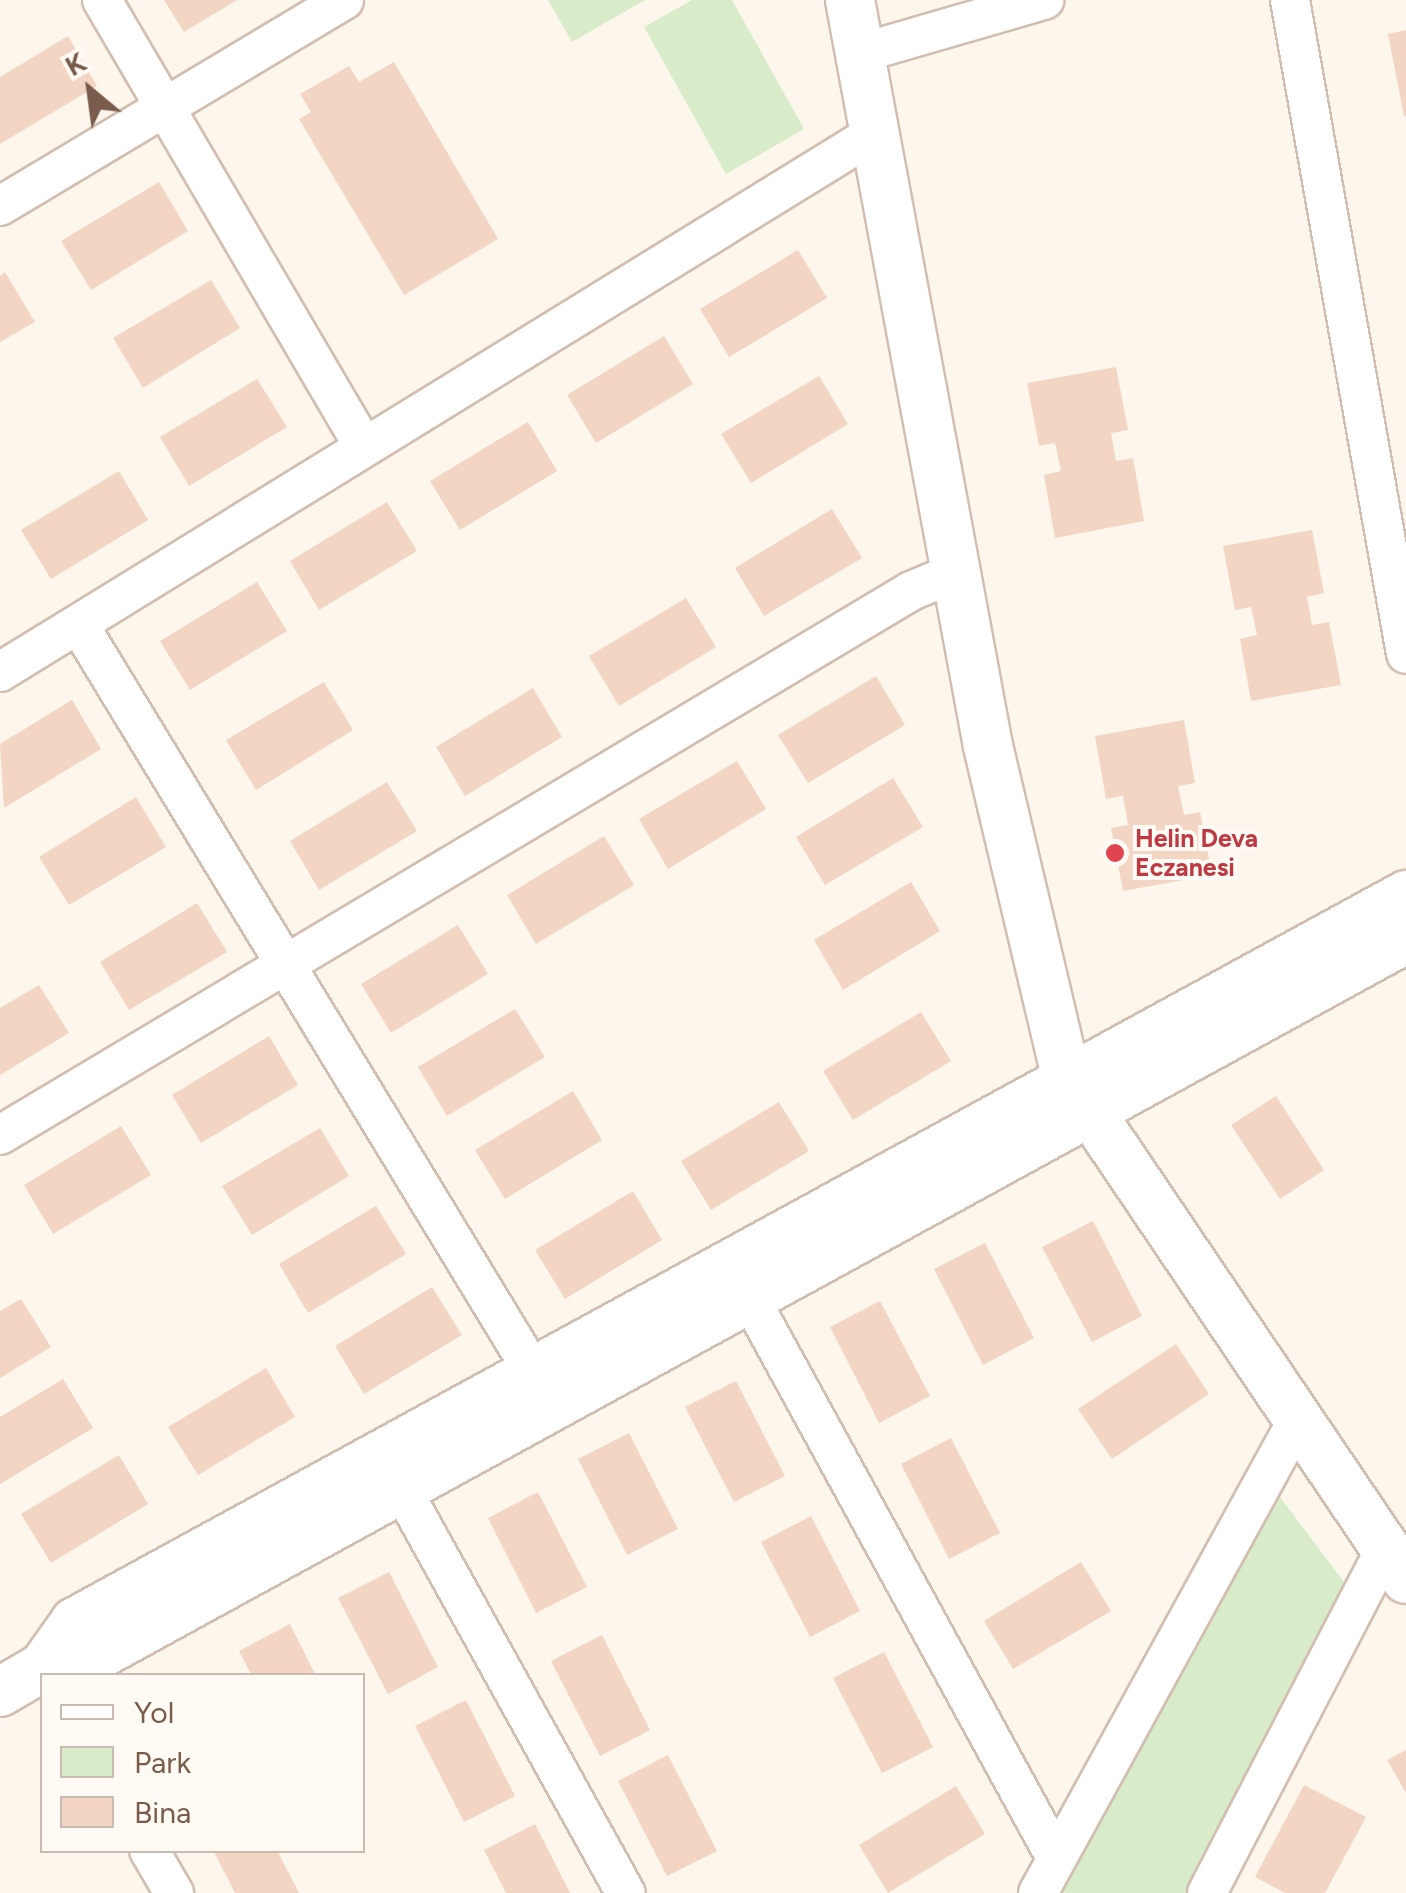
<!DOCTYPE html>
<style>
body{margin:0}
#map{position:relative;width:1406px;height:1893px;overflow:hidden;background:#fdf6ec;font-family:Figtree,sans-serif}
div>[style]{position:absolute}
.green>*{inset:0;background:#d8ecc9}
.building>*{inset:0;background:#f3d5c3}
.roads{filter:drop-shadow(2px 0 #d1beb0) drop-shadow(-2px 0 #d1beb0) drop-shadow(0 2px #d1beb0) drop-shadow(0 -2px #d1beb0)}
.minor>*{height:38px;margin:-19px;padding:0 19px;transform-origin:19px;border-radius:19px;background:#fff}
.tertiary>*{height:48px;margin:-24px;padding:0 24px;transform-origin:24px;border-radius:24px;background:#fff}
.dots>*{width:28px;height:28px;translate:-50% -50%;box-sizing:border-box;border:5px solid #fffaf3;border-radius:50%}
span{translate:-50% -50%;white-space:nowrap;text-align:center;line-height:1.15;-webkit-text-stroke:8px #fffaf3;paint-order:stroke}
.health-label{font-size:25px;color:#be3a42;font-weight:700}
.left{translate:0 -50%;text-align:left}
.legend{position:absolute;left:40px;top:1673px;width:325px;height:180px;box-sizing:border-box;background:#fffaf3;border:2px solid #cabbb1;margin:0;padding:12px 18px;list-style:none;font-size:30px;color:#7a5c4d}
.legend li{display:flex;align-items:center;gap:20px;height:50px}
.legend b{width:50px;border:2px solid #cabbb1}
.north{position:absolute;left:40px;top:40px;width:100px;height:100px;-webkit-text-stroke:8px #fffaf3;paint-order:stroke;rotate:331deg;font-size:28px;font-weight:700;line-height:40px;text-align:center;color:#7a5c4d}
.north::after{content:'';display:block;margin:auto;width:35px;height:45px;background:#7a5c4d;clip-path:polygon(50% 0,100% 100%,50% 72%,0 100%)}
</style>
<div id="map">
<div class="green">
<i style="clip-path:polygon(548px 0,645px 0,572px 42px)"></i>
<i style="clip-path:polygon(692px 0,732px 0,804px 129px,726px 174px,644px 27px)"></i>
<i style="clip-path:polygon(1274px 1489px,1350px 1590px,1192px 1893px,1059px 1893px)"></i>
</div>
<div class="building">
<i style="clip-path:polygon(164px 0,237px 0,184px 32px)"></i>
<i style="clip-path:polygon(1406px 30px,1406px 116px,1404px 116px,1388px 34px)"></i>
<i style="clip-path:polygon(68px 36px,97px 86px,0 144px,0 77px)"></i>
<i style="clip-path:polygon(394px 62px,498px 239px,404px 295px,299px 119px,311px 112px,300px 94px,349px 66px,359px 82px)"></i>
<i style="clip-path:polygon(159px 182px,188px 231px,91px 290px,61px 241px)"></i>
<i style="clip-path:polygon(798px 250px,827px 298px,729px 357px,700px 309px)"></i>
<i style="clip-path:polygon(5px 272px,35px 322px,0 342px,0 276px)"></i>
<i style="clip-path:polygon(211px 280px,240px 328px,143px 388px,113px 338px)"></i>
<i style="clip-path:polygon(664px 336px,693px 384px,596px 443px,567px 395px)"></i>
<i style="clip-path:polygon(1116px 367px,1128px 430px,1111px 433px,1116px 461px,1133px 458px,1144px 521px,1055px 538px,1044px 475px,1061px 471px,1055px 443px,1039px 446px,1027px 383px)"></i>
<i style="clip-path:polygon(819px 376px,848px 424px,751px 483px,721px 434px)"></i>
<i style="clip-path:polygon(257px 379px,287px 427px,189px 486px,160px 437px)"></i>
<i style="clip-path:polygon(528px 422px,557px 471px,460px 530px,430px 481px)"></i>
<i style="clip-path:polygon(119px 471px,148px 520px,51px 579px,21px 530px)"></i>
<i style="clip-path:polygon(387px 502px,417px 551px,319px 610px,290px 561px)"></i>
<i style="clip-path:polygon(832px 509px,862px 558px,764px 616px,735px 568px)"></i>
<i style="clip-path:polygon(1312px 530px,1324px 593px,1307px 597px,1312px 625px,1329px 622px,1341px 685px,1251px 701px,1240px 639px,1257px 635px,1251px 607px,1235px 610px,1223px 546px)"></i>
<i style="clip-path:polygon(257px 582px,287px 631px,190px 690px,160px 641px)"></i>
<i style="clip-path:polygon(686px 598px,716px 647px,619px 706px,589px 656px)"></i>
<i style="clip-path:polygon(876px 676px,905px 725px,808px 783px,778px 735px)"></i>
<i style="clip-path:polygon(324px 682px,353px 730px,256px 790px,226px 740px)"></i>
<i style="clip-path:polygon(533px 688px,562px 737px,465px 796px,436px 747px)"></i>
<i style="clip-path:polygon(72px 700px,101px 749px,4px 808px,0 744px)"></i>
<i style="clip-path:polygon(1184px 720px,1195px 783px,1178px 786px,1184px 815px,1200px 812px,1212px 875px,1123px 891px,1111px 828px,1128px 825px,1123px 796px,1106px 799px,1095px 736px)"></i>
<i style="clip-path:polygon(737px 761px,766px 809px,668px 869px,639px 819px)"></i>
<i style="clip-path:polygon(893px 778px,923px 827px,825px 885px,796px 837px)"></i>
<i style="clip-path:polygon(387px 782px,417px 831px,319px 890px,290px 841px)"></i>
<i style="clip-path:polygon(136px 797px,166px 847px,69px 905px,39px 857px)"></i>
<i style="clip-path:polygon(604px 836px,634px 885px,536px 944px,507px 895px)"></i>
<i style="clip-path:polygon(911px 882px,940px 931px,843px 990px,814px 940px)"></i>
<i style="clip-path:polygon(197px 903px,227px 952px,129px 1010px,100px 962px)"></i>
<i style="clip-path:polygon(458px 925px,488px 974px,391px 1033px,361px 984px)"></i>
<i style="clip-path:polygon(39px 985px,69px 1033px,0 1075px,0 1008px)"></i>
<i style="clip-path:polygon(515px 1009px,545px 1057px,447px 1116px,418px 1067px)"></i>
<i style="clip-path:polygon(921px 1012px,951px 1061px,853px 1120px,823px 1071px)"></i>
<i style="clip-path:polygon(269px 1036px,298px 1085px,201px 1143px,172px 1095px)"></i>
<i style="clip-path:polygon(573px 1091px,602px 1140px,505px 1199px,475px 1150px)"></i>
<i style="clip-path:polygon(1276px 1096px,1324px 1170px,1280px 1199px,1231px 1125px)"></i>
<i style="clip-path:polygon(779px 1102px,809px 1151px,711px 1210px,681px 1161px)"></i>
<i style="clip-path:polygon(121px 1126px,151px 1175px,53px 1234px,24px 1185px)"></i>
<i style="clip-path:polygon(320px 1128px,349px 1176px,252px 1235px,222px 1186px)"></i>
<i style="clip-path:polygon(633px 1191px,662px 1240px,565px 1299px,535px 1250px)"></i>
<i style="clip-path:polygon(376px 1206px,406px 1254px,308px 1313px,279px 1264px)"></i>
<i style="clip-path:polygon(1093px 1221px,1142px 1316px,1092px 1342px,1042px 1247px)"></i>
<i style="clip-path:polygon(985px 1243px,1034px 1338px,983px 1365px,934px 1269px)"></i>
<i style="clip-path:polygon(432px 1287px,462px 1335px,364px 1394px,335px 1346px)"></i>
<i style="clip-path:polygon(21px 1299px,51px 1347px,0 1378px,0 1311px)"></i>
<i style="clip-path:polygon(880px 1301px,930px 1396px,879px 1423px,830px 1327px)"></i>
<i style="clip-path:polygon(1176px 1344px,1209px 1394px,1112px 1459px,1078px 1409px)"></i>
<i style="clip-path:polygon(266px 1368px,295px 1417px,198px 1475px,168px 1427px)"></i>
<i style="clip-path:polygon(63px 1379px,93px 1428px,0 1484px,0 1417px)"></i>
<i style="clip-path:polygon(736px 1381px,785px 1476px,734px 1502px,685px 1407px)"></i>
<i style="clip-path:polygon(629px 1433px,678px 1529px,627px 1555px,578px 1459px)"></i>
<i style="clip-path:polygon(951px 1438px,1000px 1533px,949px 1559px,901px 1464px)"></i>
<i style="clip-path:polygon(119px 1455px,148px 1504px,51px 1563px,21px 1514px)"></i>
<i style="clip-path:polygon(538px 1492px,587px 1587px,536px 1613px,488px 1518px)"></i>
<i style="clip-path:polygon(811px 1516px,860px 1611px,810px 1637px,761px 1542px)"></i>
<i style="clip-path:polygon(1081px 1562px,1111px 1611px,1013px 1669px,984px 1621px)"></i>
<i style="clip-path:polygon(389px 1572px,438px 1667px,388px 1694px,338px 1598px)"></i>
<i style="clip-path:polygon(290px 1624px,316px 1676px,252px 1676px,239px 1651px)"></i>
<i style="clip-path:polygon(602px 1635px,650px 1730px,600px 1756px,551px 1661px)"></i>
<i style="clip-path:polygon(884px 1652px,933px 1747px,882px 1773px,833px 1678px)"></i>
<i style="clip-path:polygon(466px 1700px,515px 1796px,464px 1822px,415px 1726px)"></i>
<i style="clip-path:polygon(1406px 1750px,1406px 1793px,1387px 1760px)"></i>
<i style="clip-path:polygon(668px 1755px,717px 1851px,667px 1876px,618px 1781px)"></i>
<i style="clip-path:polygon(1304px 1785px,1366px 1817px,1325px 1893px,1285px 1893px,1255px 1877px)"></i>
<i style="clip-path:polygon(956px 1786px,985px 1834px,888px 1893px,859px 1845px)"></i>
<i style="clip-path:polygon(535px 1824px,570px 1893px,506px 1893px,484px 1850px)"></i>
<i style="clip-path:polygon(213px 1850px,277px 1850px,299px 1893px,235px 1893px)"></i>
</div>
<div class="roads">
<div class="minor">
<i style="left:102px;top:0;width:518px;rotate:59.62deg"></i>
<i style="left:1290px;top:0;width:664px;rotate:79.94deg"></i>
<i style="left:861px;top:53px;width:191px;rotate:-16.2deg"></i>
<i style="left:0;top:206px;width:401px;rotate:-30.9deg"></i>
<i style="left:79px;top:625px;width:902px;rotate:58.69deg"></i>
<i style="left:0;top:672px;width:1028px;rotate:-31.63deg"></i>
<i style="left:0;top:1135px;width:1061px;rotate:-30.84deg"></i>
<i style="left:911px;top:591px;width:47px;rotate:-22.7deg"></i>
<i style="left:736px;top:1273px;width:667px;rotate:61.32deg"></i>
<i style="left:390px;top:1468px;width:486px;rotate:61deg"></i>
<i style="left:149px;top:1850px;width:50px;rotate:59.8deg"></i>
<i style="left:1038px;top:1893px;width:541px;rotate:-61.25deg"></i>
<i style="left:1207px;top:1893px;width:389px;rotate:-62.6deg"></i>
</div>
<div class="tertiary">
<i style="left:850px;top:0;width:759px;rotate:79.52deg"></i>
<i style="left:988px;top:746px;width:339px;rotate:76.7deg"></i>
<i style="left:1066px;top:1076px;width:607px;rotate:55.94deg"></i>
<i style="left:43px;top:1667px;width:55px;rotate:-54.6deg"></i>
<i style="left:75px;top:1622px;width:1517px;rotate:-28.64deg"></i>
<i style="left:0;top:1692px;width:50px;rotate:-30.2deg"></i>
<i style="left:43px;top:1667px;width:56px;rotate:-12.3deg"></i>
<i style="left:98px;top:1655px;width:1491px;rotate:-28.7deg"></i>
</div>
</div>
<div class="dots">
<i style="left:1115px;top:853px;background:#e0444e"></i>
</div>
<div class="health-label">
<span class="left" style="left:1135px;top:853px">Helin Deva<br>Eczanesi</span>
</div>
<ul class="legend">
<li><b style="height:12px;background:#fff"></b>Yol</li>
<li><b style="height:28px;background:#d8ecc9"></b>Park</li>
<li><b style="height:28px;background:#f3d5c3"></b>Bina</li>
</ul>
<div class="north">K</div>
</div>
